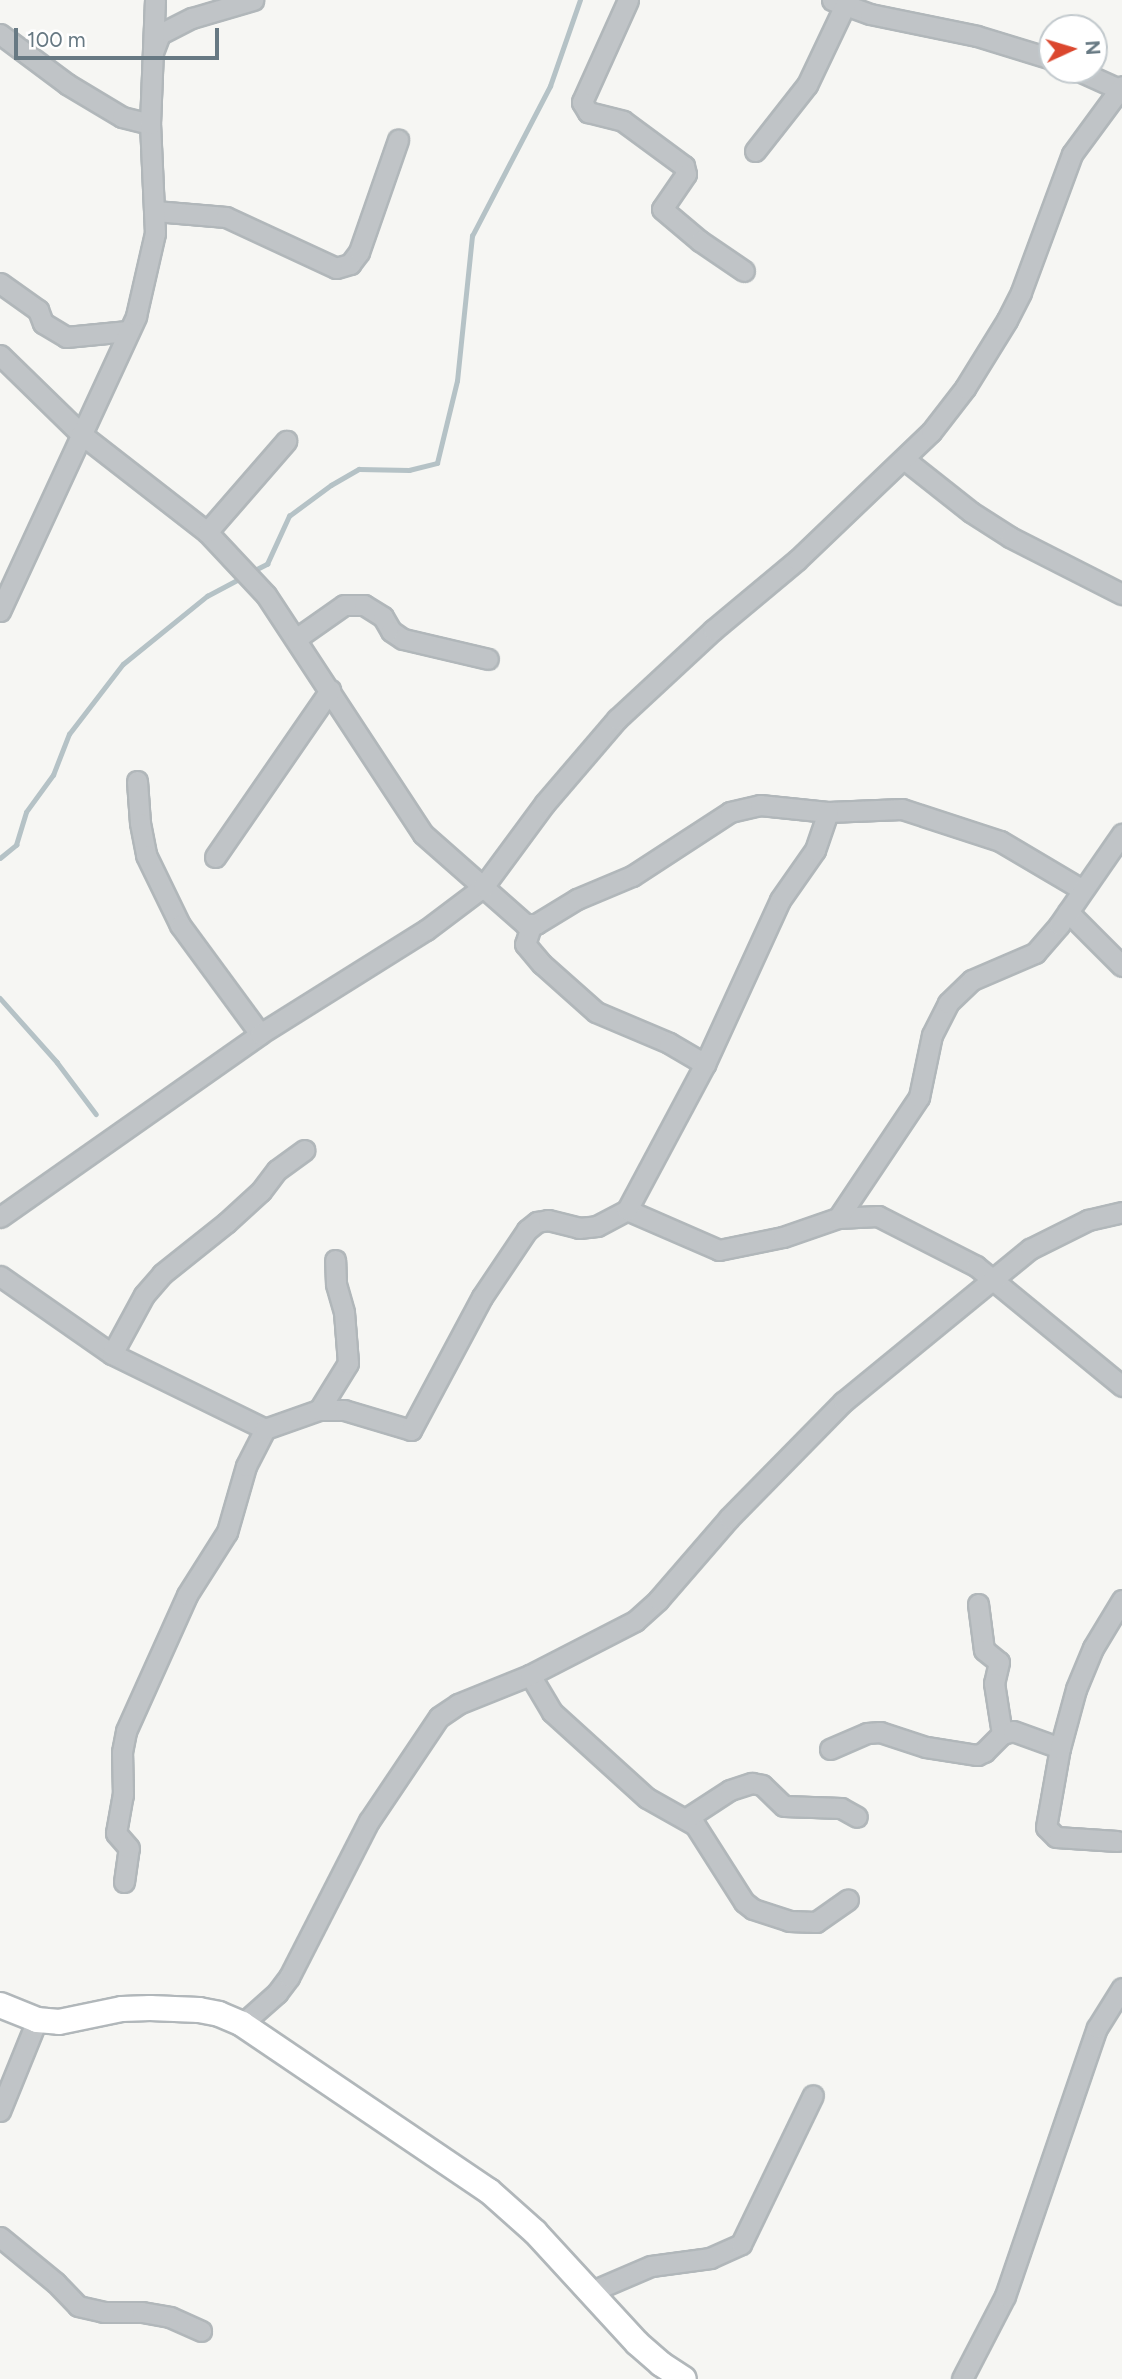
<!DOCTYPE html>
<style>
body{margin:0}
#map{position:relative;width:1122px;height:2379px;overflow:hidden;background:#f6f6f3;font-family:Figtree,sans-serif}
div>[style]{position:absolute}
.stream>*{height:4.5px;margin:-2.25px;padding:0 2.25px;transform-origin:2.25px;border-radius:2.25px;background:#b5c2c6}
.roads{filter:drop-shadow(2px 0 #b1b7ba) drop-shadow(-2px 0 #b1b7ba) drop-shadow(0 2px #b1b7ba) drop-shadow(0 -2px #b1b7ba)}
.minor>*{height:19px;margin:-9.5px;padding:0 9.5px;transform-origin:9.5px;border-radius:9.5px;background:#c0c4c7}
.major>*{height:24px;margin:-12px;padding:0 12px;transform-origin:12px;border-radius:12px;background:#fff}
span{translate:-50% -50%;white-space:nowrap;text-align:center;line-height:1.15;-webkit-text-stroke:7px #fff;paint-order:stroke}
.north{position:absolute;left:1038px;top:14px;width:70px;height:70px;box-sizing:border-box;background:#fff;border:2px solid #c2c9cd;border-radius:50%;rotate:86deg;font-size:19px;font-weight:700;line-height:28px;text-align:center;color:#677983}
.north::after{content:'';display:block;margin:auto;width:24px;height:32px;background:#db472e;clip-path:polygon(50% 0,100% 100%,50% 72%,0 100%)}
.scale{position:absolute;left:14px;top:28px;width:205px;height:32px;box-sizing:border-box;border:4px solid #677983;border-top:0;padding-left:9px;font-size:21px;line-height:24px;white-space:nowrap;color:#677983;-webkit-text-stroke:5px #fff;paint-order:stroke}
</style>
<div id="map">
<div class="stream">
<i style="left:253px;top:571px;width:16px;rotate:-27deg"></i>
<i style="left:267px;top:564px;width:53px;rotate:-65.4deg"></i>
<i style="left:289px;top:516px;width:52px;rotate:-36.4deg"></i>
<i style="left:331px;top:485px;width:32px;rotate:-30deg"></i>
<i style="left:359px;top:469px;width:50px;rotate:1.1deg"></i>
<i style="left:409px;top:470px;width:29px;rotate:-14deg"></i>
<i style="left:437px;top:463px;width:84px;rotate:-76.3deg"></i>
<i style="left:457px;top:381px;width:146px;rotate:-84.1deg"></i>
<i style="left:472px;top:236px;width:169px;rotate:-62.5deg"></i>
<i style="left:550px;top:86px;width:91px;rotate:-70.8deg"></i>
<i style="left:0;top:858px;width:21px;rotate:-39deg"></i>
<i style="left:16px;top:845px;width:34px;rotate:-73deg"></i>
<i style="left:26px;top:812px;width:46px;rotate:-53.9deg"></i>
<i style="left:53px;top:775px;width:44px;rotate:-68.7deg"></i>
<i style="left:69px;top:734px;width:88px;rotate:-52.4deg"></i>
<i style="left:123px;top:664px;width:108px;rotate:-39deg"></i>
<i style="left:207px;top:596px;width:40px;rotate:-28deg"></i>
<i style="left:0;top:998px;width:86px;rotate:48.3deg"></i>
<i style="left:57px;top:1062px;width:65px;rotate:53.1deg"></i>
</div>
<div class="roads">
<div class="minor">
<i style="left:628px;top:0;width:112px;rotate:114.3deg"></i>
<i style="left:582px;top:102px;width:12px;rotate:59deg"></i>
<i style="left:588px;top:112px;width:36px;rotate:14deg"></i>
<i style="left:623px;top:121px;width:76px;rotate:36.4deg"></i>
<i style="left:684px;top:166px;width:8px;rotate:76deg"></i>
<i style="left:686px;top:174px;width:42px;rotate:124.4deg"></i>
<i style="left:662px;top:209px;width:50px;rotate:40.1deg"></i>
<i style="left:700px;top:241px;width:53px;rotate:34.3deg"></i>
<i style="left:832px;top:0;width:40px;rotate:20.2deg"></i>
<i style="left:870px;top:14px;width:109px;rotate:11.6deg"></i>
<i style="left:977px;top:36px;width:78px;rotate:17deg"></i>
<i style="left:0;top:34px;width:84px;rotate:36.7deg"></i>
<i style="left:67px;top:84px;width:64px;rotate:31deg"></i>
<i style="left:122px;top:117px;width:29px;rotate:14deg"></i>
<i style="left:153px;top:52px;width:19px;rotate:-69deg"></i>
<i style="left:160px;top:34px;width:36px;rotate:-27deg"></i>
<i style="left:192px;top:18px;width:64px;rotate:-16.4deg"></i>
<i style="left:1077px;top:70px;width:46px;rotate:24.3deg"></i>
<i style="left:755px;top:151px;width:84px;rotate:-51.8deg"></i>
<i style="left:807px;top:85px;width:89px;rotate:-64.6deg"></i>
<i style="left:155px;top:211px;width:71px;rotate:4.8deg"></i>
<i style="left:226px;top:217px;width:121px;rotate:24.9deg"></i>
<i style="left:336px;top:268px;width:15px;rotate:-16deg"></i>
<i style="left:350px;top:264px;width:15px;rotate:-53deg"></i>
<i style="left:359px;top:252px;width:119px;rotate:-70.8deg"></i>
<i style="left:0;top:283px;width:47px;rotate:35.4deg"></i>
<i style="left:38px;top:310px;width:14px;rotate:69deg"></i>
<i style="left:43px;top:323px;width:27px;rotate:31deg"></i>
<i style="left:66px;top:337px;width:62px;rotate:-5.5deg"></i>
<i style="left:0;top:355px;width:113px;rotate:44.3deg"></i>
<i style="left:81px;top:434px;width:160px;rotate:37.9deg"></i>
<i style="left:207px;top:532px;width:86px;rotate:46.9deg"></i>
<i style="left:266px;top:595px;width:286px;rotate:56.7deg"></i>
<i style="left:423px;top:834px;width:136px;rotate:41.4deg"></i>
<i style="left:525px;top:924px;width:11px"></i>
<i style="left:536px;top:924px;width:48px;rotate:-31.4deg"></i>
<i style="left:577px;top:899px;width:60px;rotate:-22.7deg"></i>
<i style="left:632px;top:876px;width:117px;rotate:-33.1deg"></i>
<i style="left:730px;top:812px;width:31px;rotate:-13deg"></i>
<i style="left:760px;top:805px;width:68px;rotate:5.9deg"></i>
<i style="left:828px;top:812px;width:74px;rotate:-2.3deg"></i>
<i style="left:902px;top:809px;width:103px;rotate:18.1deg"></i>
<i style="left:1000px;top:841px;width:96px;rotate:30.6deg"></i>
<i style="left:904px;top:459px;width:85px;rotate:38.3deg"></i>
<i style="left:971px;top:512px;width:46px;rotate:32.7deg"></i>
<i style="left:1010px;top:537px;width:126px;rotate:27deg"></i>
<i style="left:207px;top:532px;width:121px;rotate:-49deg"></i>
<i style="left:0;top:611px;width:325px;rotate:-65.2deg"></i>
<i style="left:136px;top:316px;width:85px;rotate:-77.1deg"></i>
<i style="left:155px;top:233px;width:109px;rotate:-92.6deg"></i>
<i style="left:150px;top:124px;width:124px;rotate:-87.7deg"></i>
<i style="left:297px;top:638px;width:57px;rotate:-35.1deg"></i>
<i style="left:344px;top:605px;width:20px"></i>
<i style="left:364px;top:605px;width:22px;rotate:32deg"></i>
<i style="left:383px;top:617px;width:16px;rotate:60deg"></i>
<i style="left:391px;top:631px;width:14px;rotate:34deg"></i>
<i style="left:403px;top:639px;width:87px;rotate:13.2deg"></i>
<i style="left:137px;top:781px;width:42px;rotate:85.9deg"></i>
<i style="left:140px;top:823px;width:33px;rotate:79deg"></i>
<i style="left:146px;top:855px;width:78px;rotate:64.1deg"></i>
<i style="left:180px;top:925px;width:135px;rotate:53.7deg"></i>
<i style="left:215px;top:857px;width:203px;rotate:-55.4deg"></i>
<i style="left:1068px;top:912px;width:76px;rotate:45deg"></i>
<i style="left:531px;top:926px;width:19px;rotate:108deg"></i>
<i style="left:525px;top:944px;width:26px;rotate:50deg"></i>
<i style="left:542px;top:964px;width:72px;rotate:41.6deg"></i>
<i style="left:596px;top:1012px;width:79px;rotate:23deg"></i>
<i style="left:669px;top:1043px;width:42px;rotate:30.3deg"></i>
<i style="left:627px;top:1210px;width:100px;rotate:23.5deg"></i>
<i style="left:719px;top:1250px;width:65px;rotate:-11.5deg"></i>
<i style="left:783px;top:1237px;width:58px;rotate:-19.1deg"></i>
<i style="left:838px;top:1218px;width:40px;rotate:-2.9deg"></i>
<i style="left:878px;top:1216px;width:110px;rotate:27deg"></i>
<i style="left:976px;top:1266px;width:189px;rotate:39.4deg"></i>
<i style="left:0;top:1217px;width:318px;rotate:-35.1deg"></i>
<i style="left:260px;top:1034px;width:196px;rotate:-32.1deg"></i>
<i style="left:426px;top:930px;width:71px;rotate:-37deg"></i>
<i style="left:483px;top:887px;width:104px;rotate:-53.6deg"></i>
<i style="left:545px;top:803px;width:111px;rotate:-49.4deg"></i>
<i style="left:617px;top:719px;width:131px;rotate:-42.8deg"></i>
<i style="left:713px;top:630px;width:109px;rotate:-39.8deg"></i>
<i style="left:797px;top:560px;width:185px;rotate:-43.7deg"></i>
<i style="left:931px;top:432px;width:56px;rotate:-52.3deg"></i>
<i style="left:965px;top:388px;width:80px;rotate:-58.3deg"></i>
<i style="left:1007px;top:320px;width:31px;rotate:-63deg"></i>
<i style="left:1021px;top:292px;width:147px;rotate:-69.7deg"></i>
<i style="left:1072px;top:154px;width:84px;rotate:-53.7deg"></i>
<i style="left:838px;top:1218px;width:146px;rotate:-56.2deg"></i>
<i style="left:919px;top:1097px;width:63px;rotate:-78.2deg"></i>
<i style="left:932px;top:1035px;width:36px;rotate:-63deg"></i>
<i style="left:948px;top:1003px;width:33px;rotate:-44deg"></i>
<i style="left:972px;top:980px;width:69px;rotate:-23.2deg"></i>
<i style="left:1035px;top:953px;width:37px;rotate:-49deg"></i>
<i style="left:1059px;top:925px;width:111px;rotate:-55.3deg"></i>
<i style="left:0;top:1276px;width:136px;rotate:34.9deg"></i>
<i style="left:112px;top:1354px;width:170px;rotate:26.1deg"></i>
<i style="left:112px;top:1354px;width:67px;rotate:-61.5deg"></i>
<i style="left:144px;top:1295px;width:28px;rotate:-49deg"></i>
<i style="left:162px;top:1274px;width:82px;rotate:-38.6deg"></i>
<i style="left:226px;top:1223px;width:47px;rotate:-42.4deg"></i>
<i style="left:261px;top:1191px;width:26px;rotate:-53deg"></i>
<i style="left:277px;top:1170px;width:34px;rotate:-36deg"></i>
<i style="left:319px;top:1410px;width:55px;rotate:-58.3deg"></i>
<i style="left:348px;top:1363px;width:51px;rotate:-94.5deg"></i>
<i style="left:344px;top:1312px;width:29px;rotate:-106deg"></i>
<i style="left:336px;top:1284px;width:24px;rotate:-92deg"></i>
<i style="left:978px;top:1604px;width:46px;rotate:82.6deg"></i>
<i style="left:984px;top:1650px;width:19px;rotate:39deg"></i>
<i style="left:999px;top:1662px;width:22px;rotate:103deg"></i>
<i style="left:994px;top:1683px;width:52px;rotate:81.1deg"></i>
<i style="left:530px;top:1675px;width:43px;rotate:59.3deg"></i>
<i style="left:552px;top:1712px;width:128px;rotate:42.2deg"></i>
<i style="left:647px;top:1798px;width:55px;rotate:29.4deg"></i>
<i style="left:695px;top:1825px;width:91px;rotate:57.5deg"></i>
<i style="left:744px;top:1902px;width:11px;rotate:38deg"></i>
<i style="left:753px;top:1909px;width:38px;rotate:18deg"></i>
<i style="left:789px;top:1921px;width:27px;rotate:2deg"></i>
<i style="left:816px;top:1922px;width:39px;rotate:-35deg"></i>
<i style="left:830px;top:1749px;width:40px;rotate:-23.4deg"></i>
<i style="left:867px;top:1733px;width:13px;rotate:-4deg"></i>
<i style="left:880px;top:1732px;width:48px;rotate:18.1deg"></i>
<i style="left:926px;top:1747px;width:52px;rotate:8.9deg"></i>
<i style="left:977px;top:1755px;width:8px;rotate:-23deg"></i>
<i style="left:984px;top:1752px;width:25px;rotate:-45deg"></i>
<i style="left:1002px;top:1734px;width:11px;rotate:-15deg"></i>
<i style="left:1013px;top:1731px;width:50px;rotate:19.9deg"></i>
<i style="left:687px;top:1818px;width:51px;rotate:-33.1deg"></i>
<i style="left:730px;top:1790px;width:23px;rotate:-18deg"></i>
<i style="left:752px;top:1783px;width:10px;rotate:11deg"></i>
<i style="left:762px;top:1785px;width:30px;rotate:44deg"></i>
<i style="left:784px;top:1806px;width:57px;rotate:2deg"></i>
<i style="left:841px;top:1808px;width:18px;rotate:29deg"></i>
<i style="left:1117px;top:1841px;width:61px;rotate:-176.2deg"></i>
<i style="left:1056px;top:1837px;width:14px;rotate:-135deg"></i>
<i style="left:1046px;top:1827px;width:80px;rotate:-80deg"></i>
<i style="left:1060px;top:1748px;width:61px;rotate:-74.8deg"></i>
<i style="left:1076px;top:1689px;width:44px;rotate:-67.5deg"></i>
<i style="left:1093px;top:1648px;width:56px;rotate:-58.9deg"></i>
<i style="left:124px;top:1882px;width:34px;rotate:-82deg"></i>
<i style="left:129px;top:1848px;width:20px;rotate:-131deg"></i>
<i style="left:116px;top:1833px;width:39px;rotate:-80deg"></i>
<i style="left:123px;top:1795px;width:43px;rotate:-91.3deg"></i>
<i style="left:122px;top:1752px;width:21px;rotate:-79deg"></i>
<i style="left:126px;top:1731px;width:149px;rotate:-65.8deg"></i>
<i style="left:187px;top:1595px;width:75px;rotate:-57.6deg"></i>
<i style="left:227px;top:1532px;width:69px;rotate:-73.9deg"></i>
<i style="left:246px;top:1466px;width:42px;rotate:-62.8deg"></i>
<i style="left:265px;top:1429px;width:57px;rotate:-19.4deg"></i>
<i style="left:319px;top:1410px;width:25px"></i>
<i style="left:344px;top:1410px;width:70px;rotate:16.6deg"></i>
<i style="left:411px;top:1430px;width:151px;rotate:-61.9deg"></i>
<i style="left:482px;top:1297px;width:81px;rotate:-56.1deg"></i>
<i style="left:527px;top:1230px;width:13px;rotate:-39deg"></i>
<i style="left:537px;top:1222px;width:11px;rotate:-10deg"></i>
<i style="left:548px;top:1220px;width:32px;rotate:14deg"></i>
<i style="left:579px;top:1228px;width:18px;rotate:-6deg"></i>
<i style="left:597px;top:1226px;width:34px;rotate:-28deg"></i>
<i style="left:627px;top:1210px;width:166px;rotate:-61.9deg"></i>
<i style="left:705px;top:1064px;width:180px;rotate:-65.4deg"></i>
<i style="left:780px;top:900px;width:61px;rotate:-55deg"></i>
<i style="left:815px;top:850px;width:40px;rotate:-71.1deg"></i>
<i style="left:242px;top:2024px;width:47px;rotate:-41.5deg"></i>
<i style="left:277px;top:1993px;width:20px;rotate:-53deg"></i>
<i style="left:289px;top:1977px;width:175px;rotate:-62.9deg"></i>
<i style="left:369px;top:1821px;width:125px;rotate:-56.1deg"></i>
<i style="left:439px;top:1717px;width:23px;rotate:-34deg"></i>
<i style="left:458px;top:1704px;width:78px;rotate:-21.9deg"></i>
<i style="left:530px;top:1675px;width:118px;rotate:-27.2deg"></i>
<i style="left:635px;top:1621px;width:31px;rotate:-42deg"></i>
<i style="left:658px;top:1600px;width:108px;rotate:-49.1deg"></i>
<i style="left:729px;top:1518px;width:163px;rotate:-45.5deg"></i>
<i style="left:843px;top:1402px;width:242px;rotate:-39.3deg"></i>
<i style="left:1030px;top:1249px;width:65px;rotate:-26.6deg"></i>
<i style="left:1088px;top:1220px;width:35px;rotate:-13deg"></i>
<i style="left:0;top:2111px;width:98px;rotate:-67.9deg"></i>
<i style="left:0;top:2237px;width:72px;rotate:39.4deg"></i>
<i style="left:56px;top:2283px;width:32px;rotate:46deg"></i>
<i style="left:78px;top:2306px;width:26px;rotate:13deg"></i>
<i style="left:103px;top:2312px;width:39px"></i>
<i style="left:142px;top:2312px;width:28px;rotate:10deg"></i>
<i style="left:170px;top:2317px;width:34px;rotate:24deg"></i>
<i style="left:590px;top:2292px;width:66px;rotate:-23.1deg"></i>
<i style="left:651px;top:2266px;width:60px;rotate:-7.7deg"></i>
<i style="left:710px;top:2258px;width:34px;rotate:-24deg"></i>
<i style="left:741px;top:2244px;width:165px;rotate:-64.2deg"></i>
<i style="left:962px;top:2379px;width:93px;rotate:-62.6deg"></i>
<i style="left:1005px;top:2296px;width:283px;rotate:-71.1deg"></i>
<i style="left:1097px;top:2028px;width:47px;rotate:-58deg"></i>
</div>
<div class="major">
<i style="left:0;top:2005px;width:40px;rotate:22deg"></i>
<i style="left:37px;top:2020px;width:22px;rotate:5deg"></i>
<i style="left:59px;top:2022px;width:64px;rotate:-11.7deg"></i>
<i style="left:122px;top:2009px;width:28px;rotate:-2deg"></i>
<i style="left:150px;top:2008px;width:49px;rotate:2.3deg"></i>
<i style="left:199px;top:2010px;width:20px;rotate:11deg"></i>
<i style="left:219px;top:2014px;width:25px;rotate:23deg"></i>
<i style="left:242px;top:2024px;width:298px;rotate:34.1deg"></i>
<i style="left:489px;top:2191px;width:62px;rotate:41.7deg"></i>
<i style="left:535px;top:2232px;width:151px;rotate:47.4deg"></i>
<i style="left:637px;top:2343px;width:32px;rotate:41deg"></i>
<i style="left:661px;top:2364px;width:27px;rotate:33deg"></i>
</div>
</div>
<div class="north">N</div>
<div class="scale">100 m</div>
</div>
